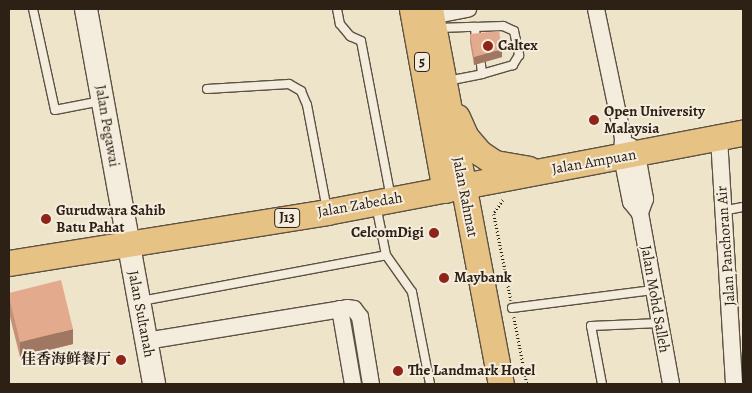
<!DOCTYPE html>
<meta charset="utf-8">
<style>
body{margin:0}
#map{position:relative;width:752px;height:393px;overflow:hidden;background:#eee4ca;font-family:Alegreya,"Noto Serif SC",serif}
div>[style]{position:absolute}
.path>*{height:2.5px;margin-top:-1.25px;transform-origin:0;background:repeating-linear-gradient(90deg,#2d2015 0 1px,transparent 0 3.5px)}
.roads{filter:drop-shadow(1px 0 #5d5142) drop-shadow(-1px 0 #5d5142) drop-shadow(0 1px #5d5142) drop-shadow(0 -1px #5d5142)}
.lane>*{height:8px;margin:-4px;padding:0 4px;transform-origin:4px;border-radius:4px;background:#f4eddd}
.street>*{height:16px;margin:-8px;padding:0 8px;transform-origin:8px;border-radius:8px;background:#f4eddd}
.secondary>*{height:22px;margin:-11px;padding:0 11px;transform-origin:11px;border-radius:11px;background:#f4eddd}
.primary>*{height:25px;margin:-12.5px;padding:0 12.5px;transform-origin:12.5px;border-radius:12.5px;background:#e7c285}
.wall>*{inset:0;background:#c39279}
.shaded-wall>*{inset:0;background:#9f7763}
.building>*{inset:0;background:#e3aa8d}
.dots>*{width:14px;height:14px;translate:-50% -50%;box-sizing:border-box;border:2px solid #f4eddd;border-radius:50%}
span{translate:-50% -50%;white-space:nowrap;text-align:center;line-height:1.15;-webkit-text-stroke:4px #f4eddd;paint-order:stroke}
.shield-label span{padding:1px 4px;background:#f4eddd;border:1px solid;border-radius:4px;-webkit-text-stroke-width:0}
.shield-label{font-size:14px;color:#2d2015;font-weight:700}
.poi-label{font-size:15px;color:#2d2015;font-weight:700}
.left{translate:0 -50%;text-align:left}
.right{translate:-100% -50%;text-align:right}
.street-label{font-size:15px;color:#2d2015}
.frame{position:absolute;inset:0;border:10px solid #2d2015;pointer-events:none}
</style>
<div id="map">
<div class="path">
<i style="left:503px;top:200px;width:17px;rotate:123deg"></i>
<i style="left:494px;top:214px;width:88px;rotate:78.8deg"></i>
<i style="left:514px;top:317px;width:68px;rotate:79deg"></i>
</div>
<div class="roads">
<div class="lane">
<i style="left:33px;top:9px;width:103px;rotate:77.7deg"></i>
<i style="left:55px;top:110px;width:47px;rotate:-11.1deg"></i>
<i style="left:337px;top:9px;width:15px;rotate:79deg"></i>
<i style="left:340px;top:24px;width:16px;rotate:50deg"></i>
<i style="left:350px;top:36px;width:12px;rotate:24deg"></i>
<i style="left:361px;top:41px;width:160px;rotate:79.2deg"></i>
<i style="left:475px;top:27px;width:28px;rotate:-2deg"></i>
<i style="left:503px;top:26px;width:12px;rotate:24deg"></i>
<i style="left:514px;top:31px;width:25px;rotate:78deg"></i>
<i style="left:519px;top:55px;width:12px;rotate:121deg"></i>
<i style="left:513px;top:65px;width:32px;rotate:164deg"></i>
<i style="left:438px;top:28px;width:37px;rotate:-2deg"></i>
<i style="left:475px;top:27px;width:14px;rotate:86deg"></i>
<i style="left:447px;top:81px;width:36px;rotate:-11deg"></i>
<i style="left:482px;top:74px;width:10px;rotate:-96deg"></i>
<i style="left:207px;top:89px;width:82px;rotate:-3.5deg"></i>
<i style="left:289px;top:84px;width:14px;rotate:30deg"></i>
<i style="left:301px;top:91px;width:15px;rotate:67deg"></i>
<i style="left:307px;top:105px;width:107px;rotate:79.2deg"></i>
<i style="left:376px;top:205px;width:51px;rotate:78.7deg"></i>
<i style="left:722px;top:211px;width:21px;rotate:-11deg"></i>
<i style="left:141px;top:301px;width:249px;rotate:-10.6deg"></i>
<i style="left:386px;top:255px;width:45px;rotate:54.9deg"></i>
<i style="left:412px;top:292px;width:94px;rotate:78.9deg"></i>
<i style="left:512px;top:308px;width:142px;rotate:-7.3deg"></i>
<i style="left:602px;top:384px;width:59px;rotate:-100.7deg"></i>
<i style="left:591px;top:326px;width:69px;rotate:-2.5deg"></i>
</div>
<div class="street">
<i style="left:596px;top:9px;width:132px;rotate:78.2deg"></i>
<i style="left:623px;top:138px;width:19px;rotate:93deg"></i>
<i style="left:622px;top:157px;width:46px;rotate:78.7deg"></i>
<i style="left:631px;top:202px;width:14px;rotate:51deg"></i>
<i style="left:640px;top:213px;width:174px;rotate:79.7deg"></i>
<i style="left:431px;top:16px;width:38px;rotate:-11deg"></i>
<i style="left:719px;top:138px;width:246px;rotate:86.5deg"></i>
<i style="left:630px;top:146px;width:11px;rotate:52deg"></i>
<i style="left:637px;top:155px;width:45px;rotate:79.7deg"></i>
<i style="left:645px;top:199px;width:15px;rotate:110deg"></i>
<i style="left:340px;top:309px;width:76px;rotate:80.2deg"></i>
<i style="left:146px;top:341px;width:204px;rotate:-9.3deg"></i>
<i style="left:347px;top:308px;width:7px;rotate:8deg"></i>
<i style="left:354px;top:309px;width:10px;rotate:53deg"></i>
<i style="left:360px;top:317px;width:68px;rotate:80.7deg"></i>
</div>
<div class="secondary">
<i style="left:86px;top:9px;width:381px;rotate:79.7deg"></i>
</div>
<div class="primary">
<i style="left:412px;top:9px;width:184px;rotate:79.7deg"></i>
<i style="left:430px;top:9px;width:382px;rotate:79.3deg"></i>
<i style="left:457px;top:117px;width:22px;rotate:66deg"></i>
<i style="left:466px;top:137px;width:21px;rotate:49deg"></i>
<i style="left:480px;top:153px;width:18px;rotate:34deg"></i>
<i style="left:495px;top:163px;width:34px;rotate:10deg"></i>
<i style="left:9px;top:263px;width:322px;rotate:-9.1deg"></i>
<i style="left:327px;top:212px;width:423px;rotate:-10.8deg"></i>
</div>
</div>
<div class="wall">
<i style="clip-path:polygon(470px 34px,502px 57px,474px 65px,470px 42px)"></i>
<i style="clip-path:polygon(9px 293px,73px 344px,20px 357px,9px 313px)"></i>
</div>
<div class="shaded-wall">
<i style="clip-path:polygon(502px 49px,502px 57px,474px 65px,474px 57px)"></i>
<i style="clip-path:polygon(73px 329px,73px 344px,20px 357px,20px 342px)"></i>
</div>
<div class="building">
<i style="clip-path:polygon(499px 31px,502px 49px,474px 57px,470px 34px)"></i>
<i style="clip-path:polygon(61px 280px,73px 329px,20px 342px,9px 297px,9px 293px)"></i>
</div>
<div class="dots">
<i style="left:488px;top:46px;background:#8f2418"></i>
<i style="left:594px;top:120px;background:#8f2418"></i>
<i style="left:46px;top:219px;background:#8f2418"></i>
<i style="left:434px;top:233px;background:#8f2418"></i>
<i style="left:444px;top:278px;background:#8f2418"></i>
<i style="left:121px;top:360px;background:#8f2418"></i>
<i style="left:398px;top:371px;background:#8f2418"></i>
</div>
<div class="shield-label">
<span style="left:422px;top:62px">5</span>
<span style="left:287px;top:218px">J13</span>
</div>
<div class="poi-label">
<span class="left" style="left:498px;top:46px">Caltex</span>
<span class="left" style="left:604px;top:120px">Open University<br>Malaysia</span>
<span class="left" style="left:56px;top:219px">Gurudwara Sahib<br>Batu Pahat</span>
<span class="right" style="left:424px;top:233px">CelcomDigi</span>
<span class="left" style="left:454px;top:278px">Maybank</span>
<span class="right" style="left:111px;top:360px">佳香海鲜餐厅</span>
<span class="left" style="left:408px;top:371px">The Landmark Hotel</span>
</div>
<div class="street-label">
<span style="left:107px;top:126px;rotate:80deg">Jalan Pegawai</span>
<span style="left:594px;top:162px;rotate:-10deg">Jalan Ampuan</span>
<span style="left:465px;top:197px;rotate:79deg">Jalan Rahmat</span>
<span style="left:360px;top:205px;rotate:-10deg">Jalan Zabedah</span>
<span style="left:726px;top:246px;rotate:-94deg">Jalan Panchoran Air</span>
<span style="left:655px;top:299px;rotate:80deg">Jalan Mohd Salleh</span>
<span style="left:141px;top:314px;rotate:79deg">Jalan Sultanah</span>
</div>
<div class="frame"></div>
</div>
